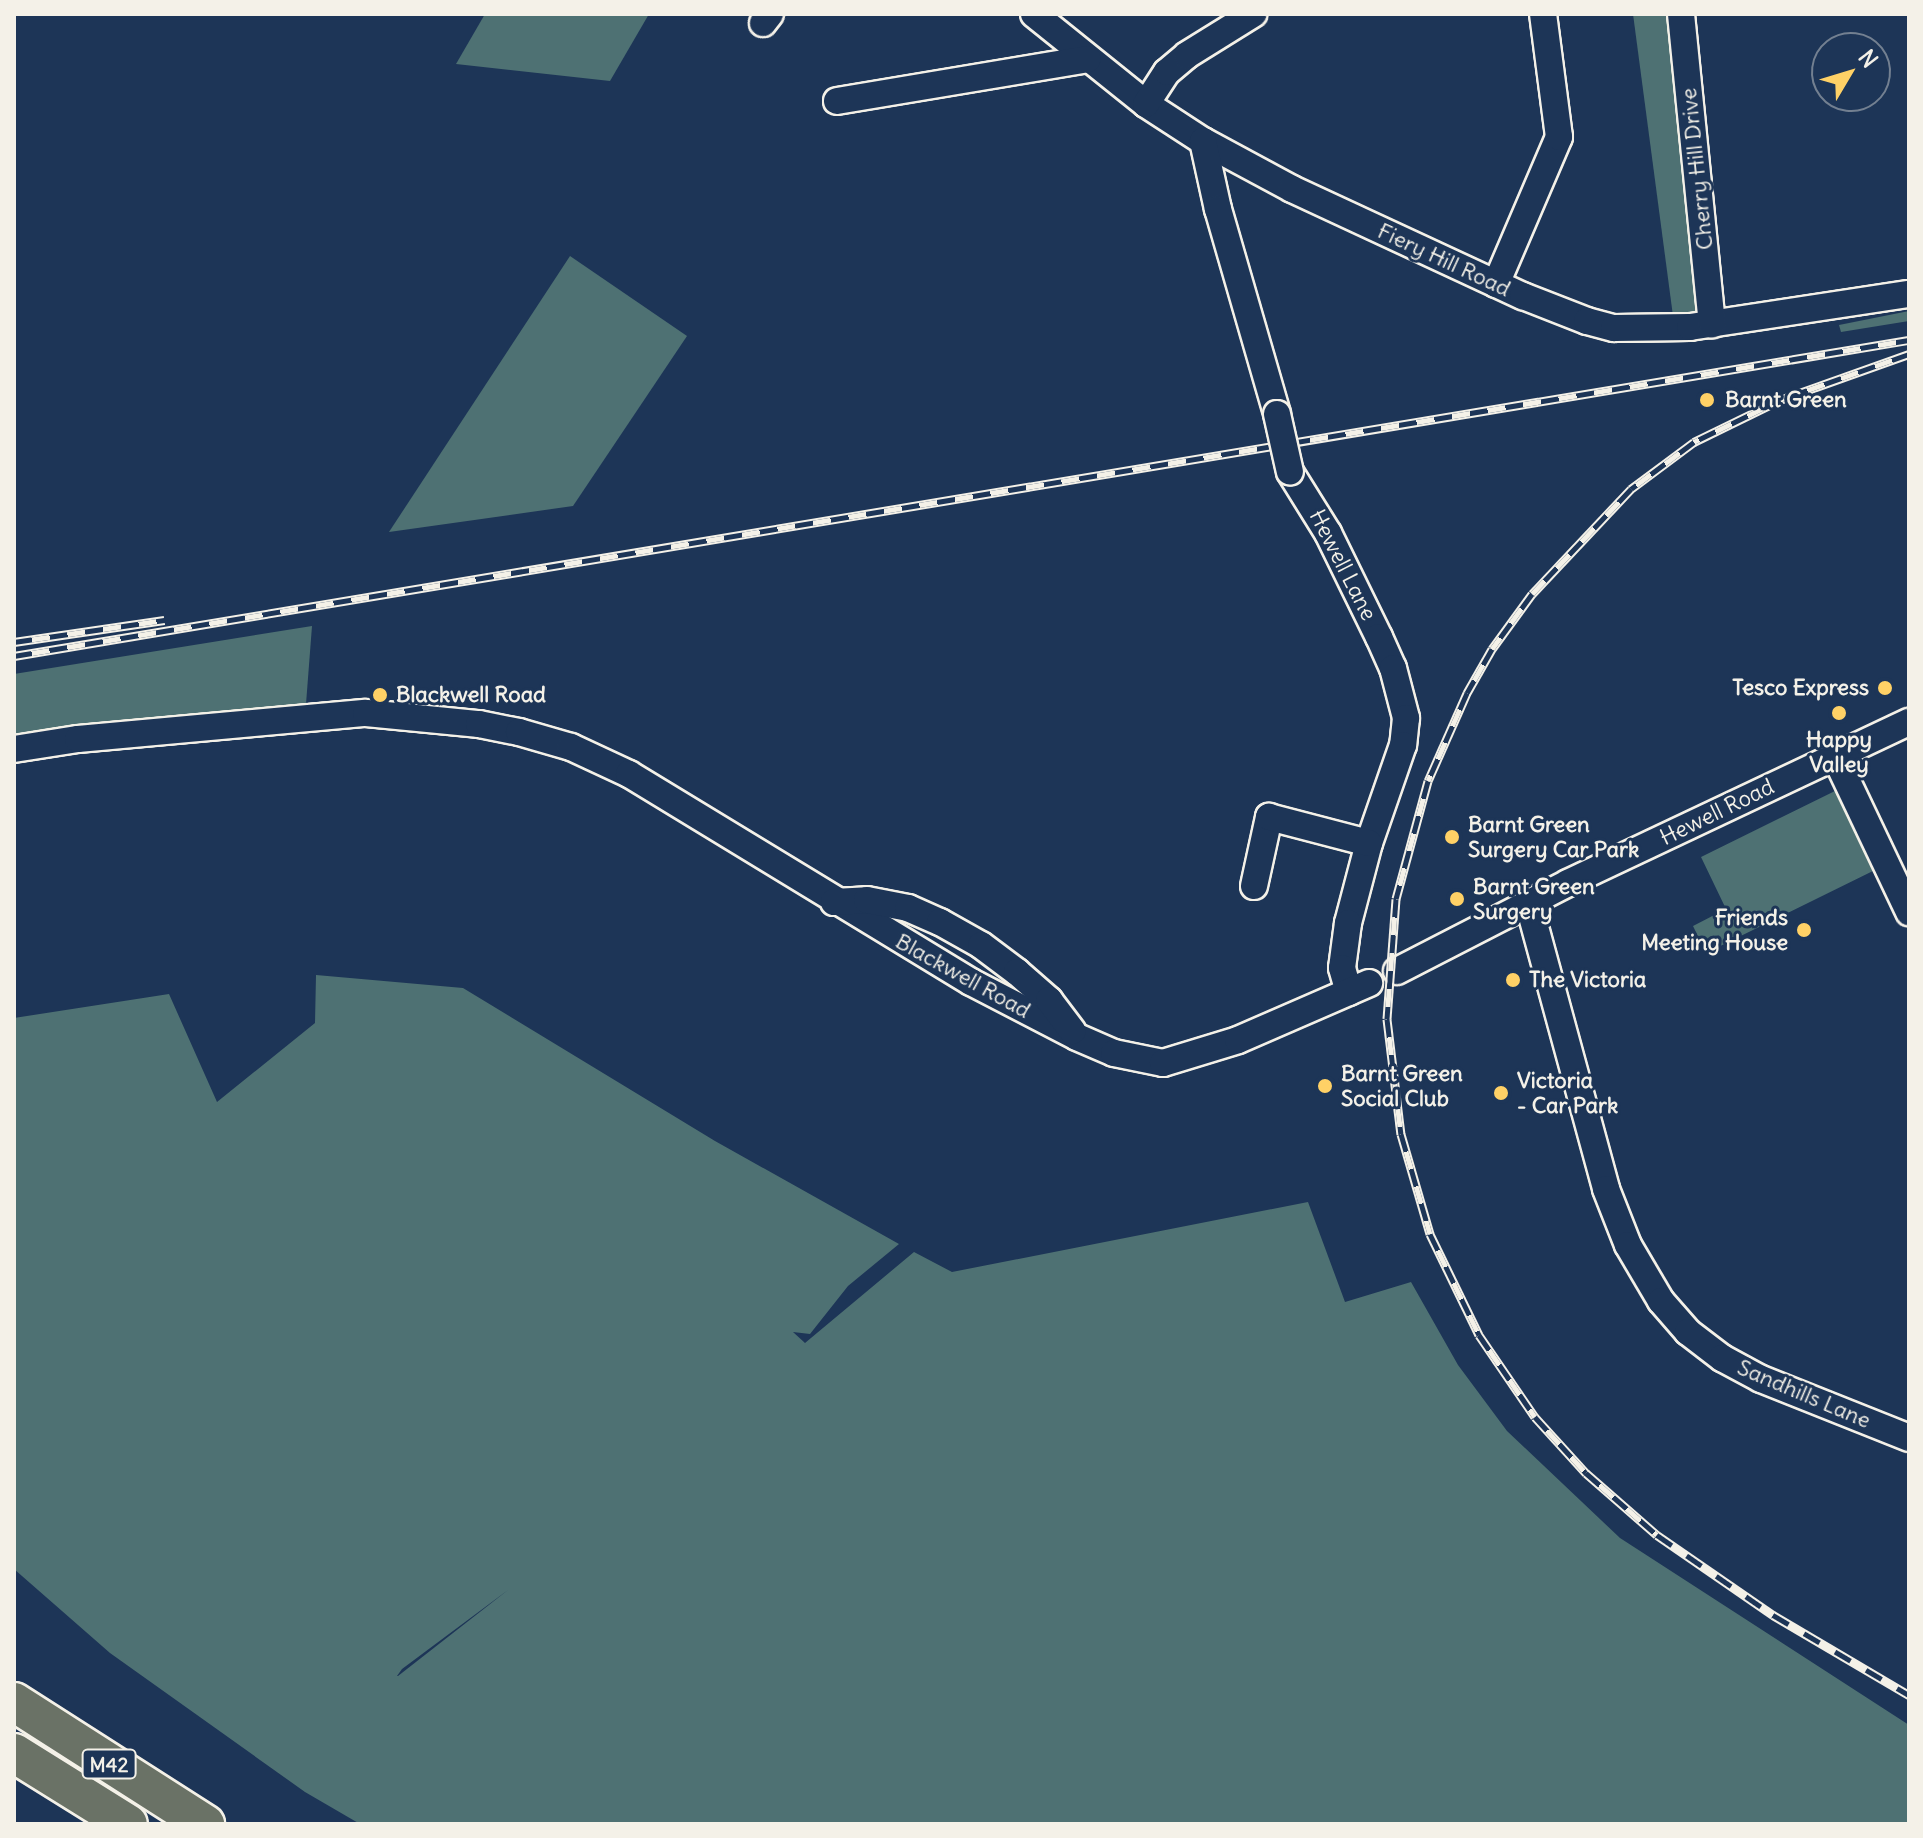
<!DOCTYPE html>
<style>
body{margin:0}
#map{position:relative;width:1923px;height:1838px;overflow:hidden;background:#1d3557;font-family:Delius,sans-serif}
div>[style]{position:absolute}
.green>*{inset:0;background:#4e7173}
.roads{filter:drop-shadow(2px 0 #f4f1e8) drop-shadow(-2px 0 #f4f1e8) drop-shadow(0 2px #f4f1e8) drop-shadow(0 -2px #f4f1e8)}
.minor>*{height:26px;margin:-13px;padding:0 13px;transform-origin:13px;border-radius:13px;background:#1d3557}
.highway>*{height:38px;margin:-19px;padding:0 19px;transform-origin:19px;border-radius:19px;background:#6a7266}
.rail>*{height:9px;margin-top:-4.5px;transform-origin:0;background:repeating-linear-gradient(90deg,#1d3557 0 18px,#f4f1e8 0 36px);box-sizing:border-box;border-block:2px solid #f4f1e8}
.bridges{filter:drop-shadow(2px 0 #f4f1e8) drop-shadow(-2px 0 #f4f1e8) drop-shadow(0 2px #f4f1e8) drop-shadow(0 -2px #f4f1e8)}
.minor-bridge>*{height:26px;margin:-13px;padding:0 13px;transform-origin:13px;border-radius:13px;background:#1d3557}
.dots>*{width:22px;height:22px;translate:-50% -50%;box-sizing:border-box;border:4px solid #1d3557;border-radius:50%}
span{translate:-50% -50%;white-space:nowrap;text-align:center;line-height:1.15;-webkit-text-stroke:6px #1d3557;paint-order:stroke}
.shield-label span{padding:2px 6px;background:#1d3557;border:2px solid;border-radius:6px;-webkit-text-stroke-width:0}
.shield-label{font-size:20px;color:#f4f1e8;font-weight:700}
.street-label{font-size:22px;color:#f4f1e8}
.poi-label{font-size:22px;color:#f4f1e8;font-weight:700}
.left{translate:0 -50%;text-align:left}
.right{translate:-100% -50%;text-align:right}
.frame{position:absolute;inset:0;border:16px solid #f4f1e8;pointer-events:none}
.north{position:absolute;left:1811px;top:32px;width:80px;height:80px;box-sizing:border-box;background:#1d3557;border:2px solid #738091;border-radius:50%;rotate:52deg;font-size:22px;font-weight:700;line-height:32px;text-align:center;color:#f4f1e8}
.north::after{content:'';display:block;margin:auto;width:28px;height:36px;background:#ffd166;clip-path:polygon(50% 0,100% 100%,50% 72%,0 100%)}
</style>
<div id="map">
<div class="green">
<i style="clip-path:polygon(485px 14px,649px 14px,610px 81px,456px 64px)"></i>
<i style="clip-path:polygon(1633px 14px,1673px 14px,1706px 312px,1673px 316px)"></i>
<i style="clip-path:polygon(570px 256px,687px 336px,573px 506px,389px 532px)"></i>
<i style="clip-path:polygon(1909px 311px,1909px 321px,1841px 332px,1839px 325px)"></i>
<i style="clip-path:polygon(312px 626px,306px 704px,14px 742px,14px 674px)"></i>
<i style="clip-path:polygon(1839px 789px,1877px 869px,1706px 953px,1693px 926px,1726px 909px,1701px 857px)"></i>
<i style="clip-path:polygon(evenodd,316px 975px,463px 988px,715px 1141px,899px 1244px,848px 1286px,810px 1334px,793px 1332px,805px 1343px,914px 1252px,952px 1272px,1308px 1202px,1345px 1302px,1411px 1282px,1458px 1365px,1507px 1431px,1620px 1538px,1909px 1725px,1909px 1824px,360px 1824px,305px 1792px,110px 1653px,14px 1569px,14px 1018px,169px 994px,217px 1102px,315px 1023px,316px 975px,508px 1590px,398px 1676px,397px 1676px,402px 1669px,508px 1590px)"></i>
</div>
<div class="roads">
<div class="minor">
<i style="left:1034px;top:14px;width:144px;rotate:38.8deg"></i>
<i style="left:1146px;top:104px;width:68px;rotate:33deg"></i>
<i style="left:1203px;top:141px;width:101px;rotate:28.3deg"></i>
<i style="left:1292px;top:189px;width:255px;rotate:24.9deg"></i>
<i style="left:1523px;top:296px;width:69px;rotate:21.3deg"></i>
<i style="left:1587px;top:321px;width:28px;rotate:15deg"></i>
<i style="left:1614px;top:328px;width:76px;rotate:-0.8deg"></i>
<i style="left:1690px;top:327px;width:221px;rotate:-8.6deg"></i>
<i style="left:1681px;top:14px;width:312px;rotate:84.3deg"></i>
<i style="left:763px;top:23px;width:11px;rotate:-52deg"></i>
<i style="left:837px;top:101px;width:254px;rotate:-9.5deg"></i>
<i style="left:1146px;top:104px;width:38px;rotate:-57deg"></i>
<i style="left:1167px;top:72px;width:26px;rotate:-40deg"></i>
<i style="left:1187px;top:55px;width:78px;rotate:-31.8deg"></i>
<i style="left:1203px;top:141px;width:70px;rotate:77.6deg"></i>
<i style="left:1218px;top:209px;width:213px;rotate:73.9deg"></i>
<i style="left:1496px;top:284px;width:160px;rotate:-66.8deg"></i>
<i style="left:1559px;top:137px;width:124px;rotate:-97.4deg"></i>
<i style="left:1290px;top:472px;width:72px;rotate:58.1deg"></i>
<i style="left:1328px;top:533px;width:116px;rotate:63.9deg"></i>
<i style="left:1379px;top:637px;width:34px;rotate:66deg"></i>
<i style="left:1393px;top:668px;width:52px;rotate:75.4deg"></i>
<i style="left:1406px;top:718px;width:27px;rotate:96deg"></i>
<i style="left:1403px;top:745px;width:104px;rotate:109.1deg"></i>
<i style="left:1369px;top:843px;width:83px;rotate:104.7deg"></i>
<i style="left:1348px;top:923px;width:45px;rotate:97.6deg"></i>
<i style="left:1342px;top:968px;width:25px;rotate:74deg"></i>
<i style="left:14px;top:749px;width:65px;rotate:-8.9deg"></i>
<i style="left:78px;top:739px;width:289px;rotate:-5.2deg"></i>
<i style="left:366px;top:713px;width:114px;rotate:5.6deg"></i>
<i style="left:479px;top:724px;width:41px;rotate:11.3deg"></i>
<i style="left:519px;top:732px;width:54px;rotate:16.1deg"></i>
<i style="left:571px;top:747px;width:64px;rotate:25deg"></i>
<i style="left:629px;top:774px;width:400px;rotate:31.3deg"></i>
<i style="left:971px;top:982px;width:119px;rotate:27.4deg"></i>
<i style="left:1077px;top:1037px;width:40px;rotate:23.4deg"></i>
<i style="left:1114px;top:1053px;width:50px;rotate:11.5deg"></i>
<i style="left:1163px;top:1063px;width:78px;rotate:-17deg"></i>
<i style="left:1238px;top:1040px;width:143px;rotate:-23.5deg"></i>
<i style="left:1835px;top:756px;width:173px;rotate:64.6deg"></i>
<i style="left:1254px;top:886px;width:71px;rotate:-77.7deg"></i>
<i style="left:1269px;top:817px;width:103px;rotate:14.6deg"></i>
<i style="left:834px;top:902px;width:33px;rotate:-3deg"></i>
<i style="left:867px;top:900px;width:42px;rotate:11deg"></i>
<i style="left:908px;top:908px;width:35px;rotate:24deg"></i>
<i style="left:940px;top:922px;width:47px;rotate:29.3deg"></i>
<i style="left:981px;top:945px;width:45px;rotate:36.9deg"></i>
<i style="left:1017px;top:972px;width:43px;rotate:41.2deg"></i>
<i style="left:1049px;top:1000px;width:39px;rotate:53deg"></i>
<i style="left:1529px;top:905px;width:294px;rotate:74.8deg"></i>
<i style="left:1606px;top:1189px;width:60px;rotate:68.6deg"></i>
<i style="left:1628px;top:1245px;width:65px;rotate:59.5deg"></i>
<i style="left:1661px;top:1301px;width:41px;rotate:48.9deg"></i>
<i style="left:1688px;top:1332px;width:43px;rotate:37.4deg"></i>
<i style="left:1722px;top:1358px;width:44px;rotate:28.3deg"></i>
<i style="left:1761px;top:1379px;width:159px;rotate:21.7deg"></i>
<i style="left:1397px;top:971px;width:192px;rotate:-27.2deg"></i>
<i style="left:1568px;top:883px;width:377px;rotate:-25.3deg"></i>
</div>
<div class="highway">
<i style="left:14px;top:1702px;width:227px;rotate:32.6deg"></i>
<i style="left:14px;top:1753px;width:134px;rotate:31.9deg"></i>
</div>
</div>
<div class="rail">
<i style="left:1909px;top:354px;width:137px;rotate:160.4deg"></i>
<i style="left:1780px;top:400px;width:96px;rotate:154deg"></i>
<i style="left:1694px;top:442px;width:79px;rotate:143.3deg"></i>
<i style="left:1631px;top:489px;width:144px;rotate:133.3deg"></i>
<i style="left:1532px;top:594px;width:68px;rotate:126deg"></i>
<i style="left:1492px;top:649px;width:51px;rotate:119.6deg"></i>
<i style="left:1467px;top:693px;width:96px;rotate:113.9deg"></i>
<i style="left:1428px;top:781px;width:122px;rotate:105.2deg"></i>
<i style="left:1396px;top:899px;width:120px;rotate:94.3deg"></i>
<i style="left:1387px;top:1019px;width:116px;rotate:83.1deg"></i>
<i style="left:1401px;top:1134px;width:104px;rotate:73.8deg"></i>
<i style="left:1430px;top:1234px;width:112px;rotate:64.1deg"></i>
<i style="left:1479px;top:1335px;width:99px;rotate:55.7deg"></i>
<i style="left:1535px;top:1417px;width:76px;rotate:47.7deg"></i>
<i style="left:1586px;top:1473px;width:94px;rotate:41.1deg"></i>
<i style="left:1657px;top:1535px;width:141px;rotate:34.6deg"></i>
<i style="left:1773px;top:1615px;width:158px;rotate:30.5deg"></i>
<i style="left:14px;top:642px;width:152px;rotate:-8.3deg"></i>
<i style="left:14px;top:656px;width:1921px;rotate:-9.47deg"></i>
</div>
<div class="bridges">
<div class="minor-bridge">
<i style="left:1277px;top:414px;width:59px;rotate:77.4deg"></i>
</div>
</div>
<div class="dots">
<i style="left:1707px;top:400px;background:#ffd166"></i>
<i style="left:1885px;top:688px;background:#ffd166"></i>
<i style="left:380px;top:695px;background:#ffd166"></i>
<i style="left:1839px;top:713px;background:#ffd166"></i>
<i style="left:1452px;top:837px;background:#ffd166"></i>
<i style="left:1457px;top:899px;background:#ffd166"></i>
<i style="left:1804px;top:930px;background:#ffd166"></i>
<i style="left:1513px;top:980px;background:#ffd166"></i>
<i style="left:1325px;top:1086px;background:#ffd166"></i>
<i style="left:1501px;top:1093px;background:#ffd166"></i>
</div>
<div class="shield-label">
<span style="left:109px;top:1764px">M42</span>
</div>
<div class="street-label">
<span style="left:1697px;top:169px;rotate:-96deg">Cherry Hill Drive</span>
<span style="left:1444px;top:260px;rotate:25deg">Fiery Hill Road</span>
<span style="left:1343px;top:565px;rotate:63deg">Hewell Lane</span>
<span style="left:1717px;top:812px;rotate:-26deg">Hewell Road</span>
<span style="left:963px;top:976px;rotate:29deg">Blackwell Road</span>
<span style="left:1804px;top:1394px;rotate:23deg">Sandhills Lane</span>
</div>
<div class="poi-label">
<span class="left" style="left:1725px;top:400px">Barnt Green</span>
<span class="right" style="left:1869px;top:688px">Tesco Express</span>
<span class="left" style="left:396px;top:695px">Blackwell Road</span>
<span style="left:1839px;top:752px">Happy<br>Valley</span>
<span class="left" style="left:1468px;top:837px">Barnt Green<br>Surgery Car Park</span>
<span class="left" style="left:1473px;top:899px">Barnt Green<br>Surgery</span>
<span class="right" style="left:1788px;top:930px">Friends<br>Meeting House</span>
<span class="left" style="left:1529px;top:980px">The Victoria</span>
<span class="left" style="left:1341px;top:1086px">Barnt Green<br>Social Club</span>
<span class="left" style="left:1517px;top:1093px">Victoria<br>- Car Park</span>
</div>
<div class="frame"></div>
<div class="north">N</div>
</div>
